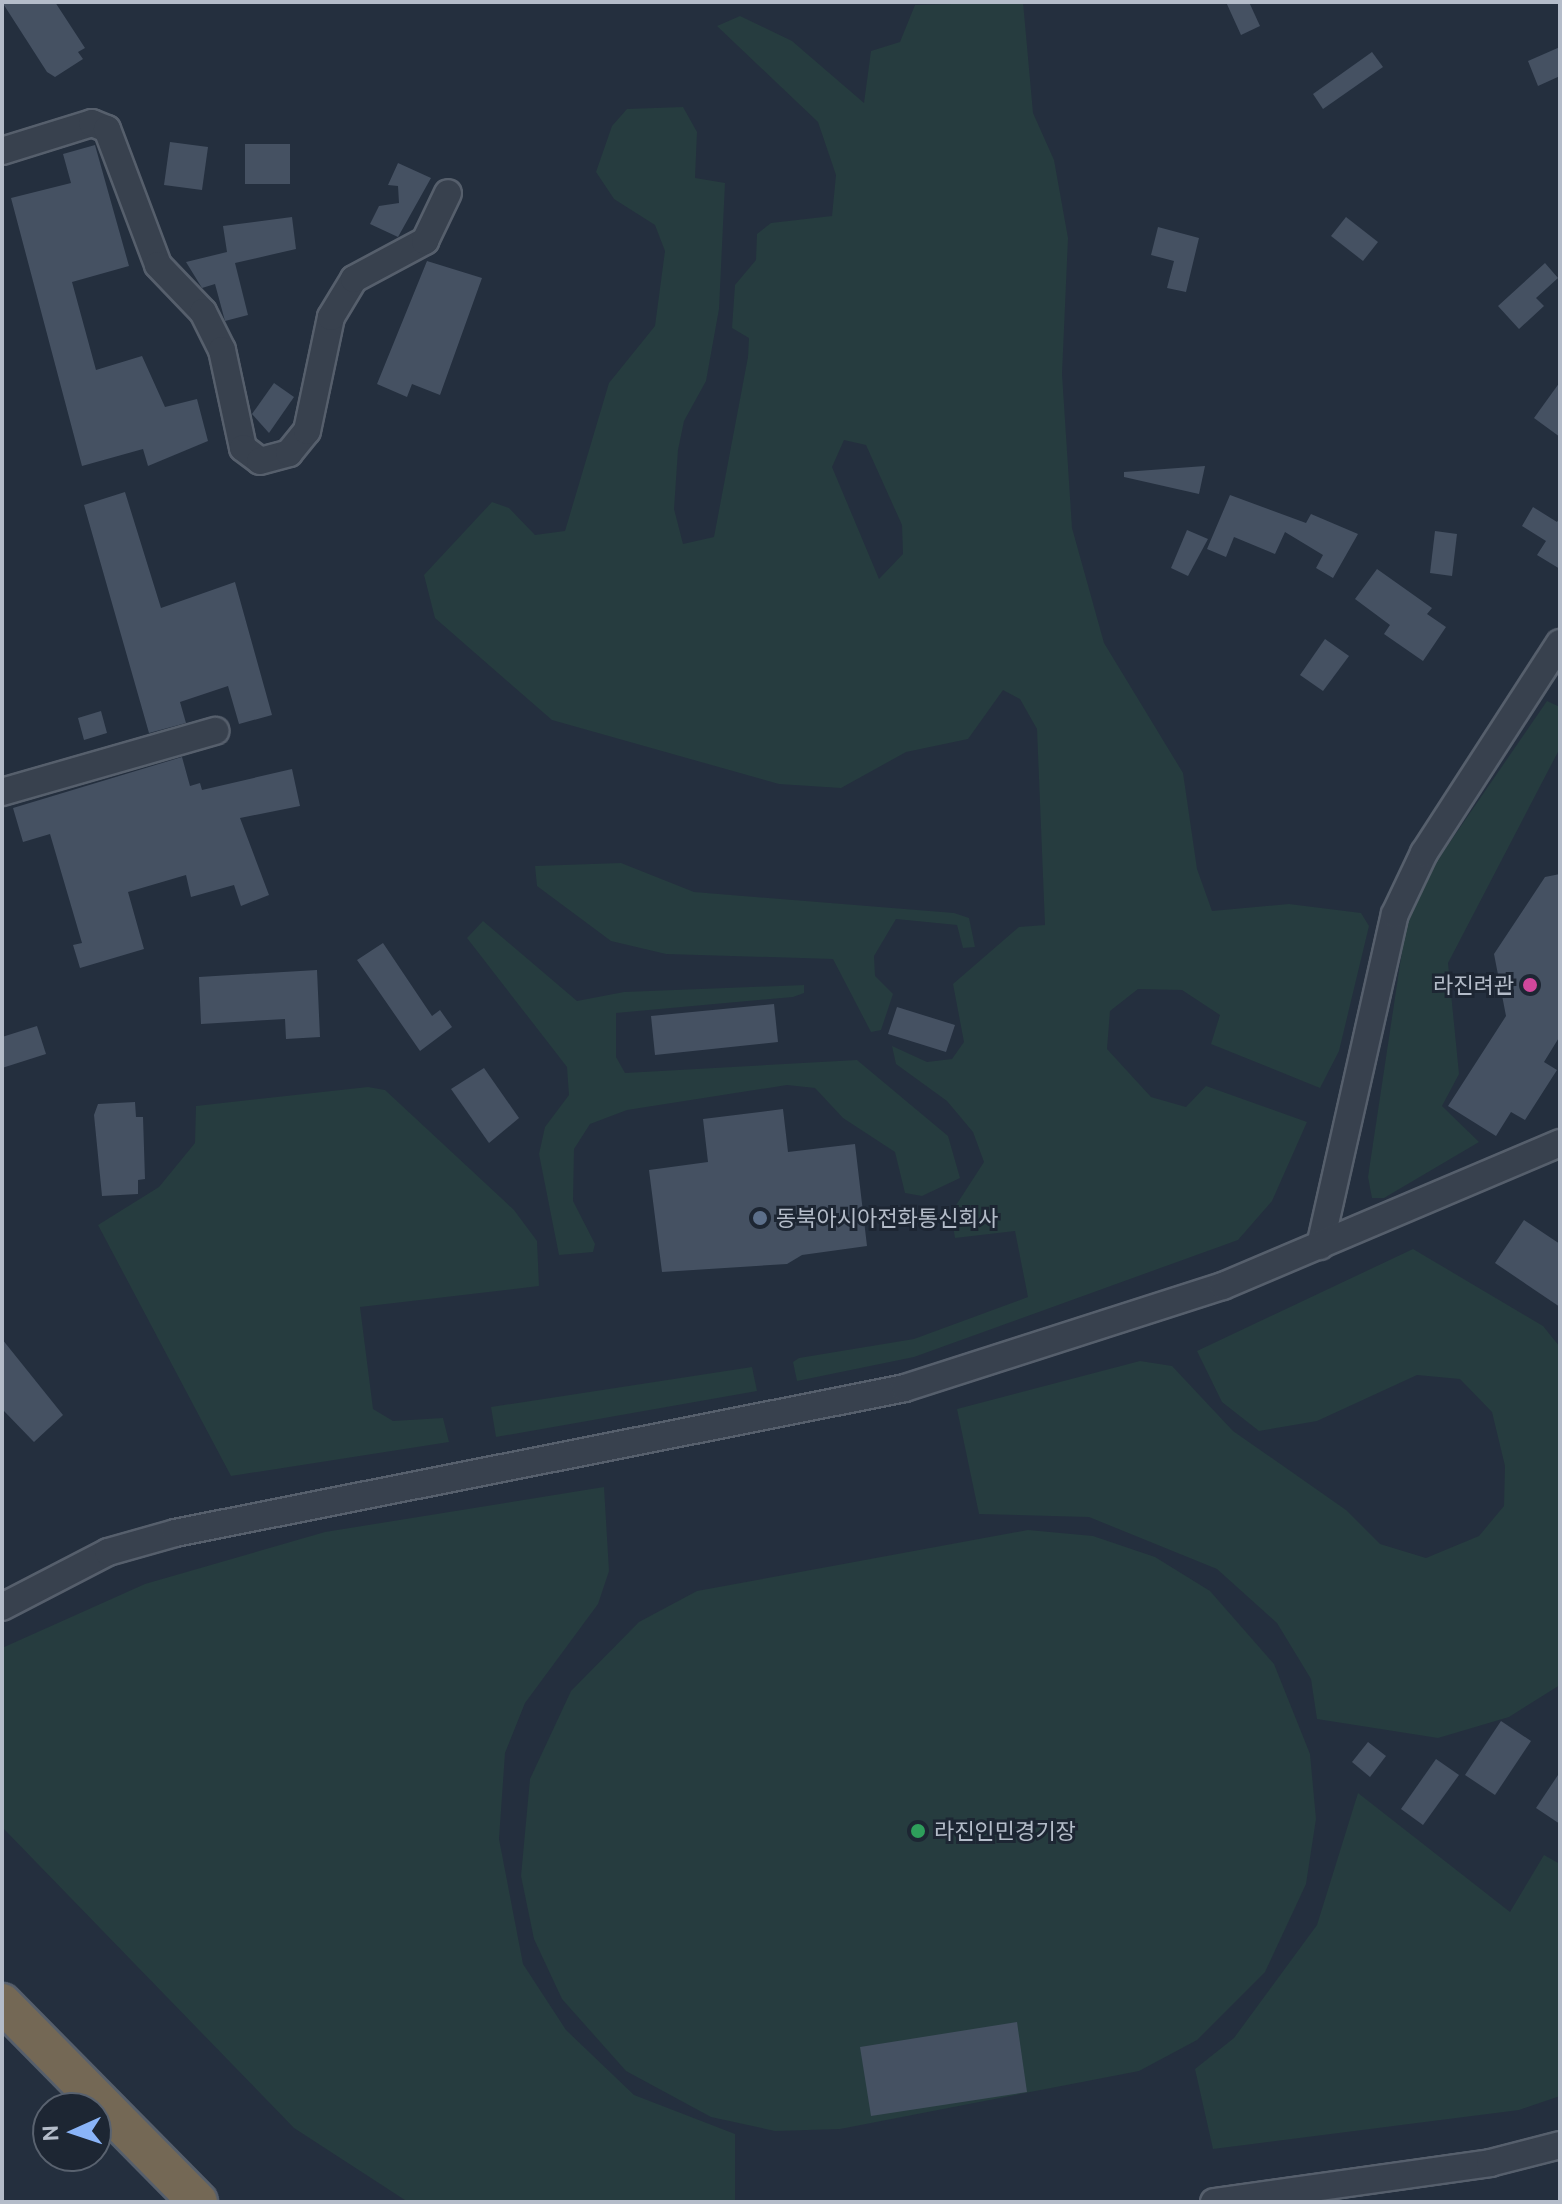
<!DOCTYPE html>
<meta charset="utf-8">
<style>
body{margin:0}
#map{position:relative;width:1562px;height:2204px;overflow:hidden;background:#242f3e;font-family:Ubuntu,"Noto Sans KR",sans-serif}
div>[style]{position:absolute}
.green>*{inset:0;background:#263c3f}
.building>*{inset:0;background:#455162}
.roads{filter:drop-shadow(2px 0 #565f6c) drop-shadow(-2px 0 #565f6c) drop-shadow(0 2px #565f6c) drop-shadow(0 -2px #565f6c)}
.minor>*{height:26px;margin:-13px;padding:0 13px;transform-origin:13px;border-radius:13px;background:#38414e}
.highway>*{height:38px;margin:-19px;padding:0 19px;transform-origin:19px;border-radius:19px;background:#746855}
.dots>*{width:22px;height:22px;translate:-50% -50%;box-sizing:border-box;border:4px solid #1d2633;border-radius:50%}
span{translate:-50% -50%;white-space:nowrap;text-align:center;line-height:1.15;-webkit-text-stroke:6px #1d2633;paint-order:stroke}
.poi-label{font-size:22px;color:#b4bcc9}
.right{translate:-100% -50%;text-align:right}
.left{translate:0 -50%;text-align:left}
.frame{position:absolute;inset:0;border:4px solid #b4bcc9;pointer-events:none}
.north{position:absolute;left:32px;top:2092px;width:80px;height:80px;box-sizing:border-box;background:#1d2633;border:2px solid #59626f;border-radius:50%;rotate:267deg;font-size:22px;font-weight:700;line-height:32px;text-align:center;color:#b4bcc9}
.north::after{content:'';display:block;margin:auto;width:28px;height:36px;background:#8ab4f8;clip-path:polygon(50% 0,100% 100%,50% 72%,0 100%)}
</style>
<div id="map">
<div class="green">
<i style="clip-path:polygon(evenodd,1023px 2px,1033px 113px,1054px 160px,1068px 238px,1062px 374px,1072px 528px,1104px 643px,1183px 773px,1197px 869px,1212px 911px,1289px 904px,1361px 913px,1369px 926px,1339px 1051px,1320px 1088px,1211px 1044px,1220px 1015px,1182px 990px,1138px 989px,1110px 1011px,1107px 1049px,1151px 1097px,1186px 1107px,1206px 1086px,1307px 1122px,1272px 1201px,1238px 1240px,914px 1357px,797px 1381px,793px 1362px,799px 1358px,914px 1339px,1028px 1297px,1015px 1231px,955px 1238px,951px 1213px,984px 1162px,973px 1132px,947px 1101px,896px 1064px,892px 1046px,927px 1062px,952px 1059px,964px 1042px,953px 984px,1019px 927px,1045px 925px,1037px 729px,1020px 699px,1003px 690px,968px 739px,906px 752px,841px 788px,779px 784px,552px 720px,435px 618px,424px 575px,492px 502px,509px 508px,535px 535px,565px 531px,609px 383px,655px 326px,665px 251px,655px 225px,614px 199px,596px 172px,612px 126px,627px 109px,683px 107px,697px 132px,695px 178px,725px 183px,719px 309px,706px 381px,684px 421px,678px 450px,674px 509px,683px 544px,714px 537px,748px 357px,749px 338px,732px 328px,735px 285px,756px 260px,757px 234px,771px 223px,832px 216px,836px 175px,818px 122px,717px 26px,740px 16px,792px 41px,864px 103px,871px 51px,900px 42px,915px 5px,1023px 2px,844px 440px,866px 445px,902px 525px,903px 554px,879px 579px,832px 467px,844px 440px)"></i>
<i style="clip-path:polygon(1547px 701px,1560px 707px,1560px 748px,1448px 963px,1459px 1074px,1442px 1106px,1479px 1142px,1384px 1198px,1372px 1198px,1368px 1177px,1407px 918px,1417px 890px)"></i>
<i style="clip-path:polygon(621px 863px,694px 892px,954px 913px,969px 918px,975px 947px,963px 948px,957px 925px,896px 919px,874px 956px,875px 976px,893px 994px,881px 1030px,871px 1032px,833px 959px,666px 954px,611px 941px,537px 886px,535px 866px)"></i>
<i style="clip-path:polygon(483px 921px,577px 1001px,624px 992px,804px 985px,804px 993px,793px 997px,616px 1013px,616px 1057px,625px 1073px,857px 1060px,948px 1136px,960px 1178px,922px 1196px,905px 1193px,895px 1152px,843px 1118px,815px 1088px,787px 1085px,627px 1110px,590px 1124px,574px 1149px,573px 1201px,595px 1244px,593px 1252px,559px 1255px,539px 1154px,545px 1127px,569px 1095px,567px 1067px,467px 938px)"></i>
<i style="clip-path:polygon(368px 1087px,385px 1090px,514px 1210px,537px 1241px,539px 1286px,360px 1307px,373px 1409px,393px 1421px,443px 1418px,449px 1442px,231px 1476px,98px 1225px,159px 1187px,195px 1143px,196px 1106px)"></i>
<i style="clip-path:polygon(1413px 1249px,1543px 1326px,1560px 1347px,1560px 1685px,1509px 1717px,1438px 1738px,1317px 1719px,1311px 1679px,1277px 1623px,1217px 1569px,1089px 1517px,979px 1514px,957px 1409px,1140px 1361px,1172px 1366px,1233px 1431px,1346px 1510px,1380px 1544px,1426px 1558px,1479px 1536px,1504px 1506px,1505px 1466px,1492px 1412px,1460px 1379px,1417px 1375px,1317px 1421px,1259px 1431px,1222px 1402px,1197px 1351px)"></i>
<i style="clip-path:polygon(752px 1367px,757px 1391px,496px 1437px,491px 1407px)"></i>
<i style="clip-path:polygon(604px 1487px,609px 1571px,598px 1604px,525px 1703px,505px 1753px,499px 1839px,523px 1964px,566px 2030px,634px 2095px,735px 2134px,735px 2202px,408px 2202px,294px 2128px,2px 1827px,2px 1648px,145px 1584px,325px 1532px)"></i>
<i style="clip-path:polygon(1028px 1530px,1093px 1536px,1155px 1557px,1210px 1591px,1274px 1664px,1310px 1754px,1316px 1819px,1306px 1884px,1265px 1972px,1197px 2040px,1139px 2071px,840px 2129px,775px 2131px,711px 2117px,626px 2071px,562px 1999px,534px 1939px,521px 1876px,530px 1779px,571px 1691px,639px 1622px,697px 1591px)"></i>
<i style="clip-path:polygon(1358px 1793px,1510px 1912px,1544px 1855px,1560px 1864px,1560px 2096px,1519px 2110px,1213px 2149px,1195px 2069px,1234px 2038px,1317px 1925px)"></i>
</div>
<div class="building">
<i style="clip-path:polygon(2px 2px,55px 2px,85px 48px,78px 52px,83px 59px,55px 77px,47px 72px)"></i>
<i style="clip-path:polygon(1226px 2px,1249px 2px,1260px 26px,1241px 35px)"></i>
<i style="clip-path:polygon(1560px 47px,1560px 76px,1538px 86px,1528px 61px)"></i>
<i style="clip-path:polygon(1372px 52px,1383px 67px,1323px 109px,1313px 94px)"></i>
<i style="clip-path:polygon(170px 142px,208px 147px,202px 190px,164px 185px)"></i>
<i style="clip-path:polygon(245px 144px,290px 144px,290px 184px,245px 184px)"></i>
<i style="clip-path:polygon(95px 145px,129px 266px,72px 282px,96px 370px,142px 356px,165px 407px,197px 399px,208px 441px,148px 466px,143px 449px,82px 466px,11px 198px,71px 183px,63px 154px)"></i>
<i style="clip-path:polygon(398px 163px,431px 178px,398px 237px,370px 224px,379px 206px,399px 203px,398px 186px,388px 185px)"></i>
<i style="clip-path:polygon(292px 217px,296px 249px,235px 263px,248px 315px,225px 321px,215px 284px,202px 288px,186px 262px,227px 252px,223px 226px)"></i>
<i style="clip-path:polygon(1346px 217px,1378px 242px,1363px 261px,1331px 236px)"></i>
<i style="clip-path:polygon(1158px 227px,1199px 238px,1186px 292px,1167px 288px,1174px 261px,1151px 255px)"></i>
<i style="clip-path:polygon(427px 261px,482px 278px,440px 395px,412px 384px,407px 397px,377px 384px)"></i>
<i style="clip-path:polygon(1545px 263px,1558px 278px,1536px 298px,1544px 306px,1519px 329px,1498px 306px)"></i>
<i style="clip-path:polygon(1560px 382px,1560px 437px,1534px 418px)"></i>
<i style="clip-path:polygon(274px 383px,294px 397px,269px 433px,252px 414px)"></i>
<i style="clip-path:polygon(1205px 466px,1199px 494px,1124px 477px,1124px 472px)"></i>
<i style="clip-path:polygon(125px 492px,161px 608px,235px 582px,272px 715px,239px 724px,228px 686px,180px 702px,186px 723px,149px 733px,84px 505px)"></i>
<i style="clip-path:polygon(1230px 495px,1306px 523px,1311px 514px,1358px 534px,1333px 578px,1316px 568px,1323px 555px,1285px 532px,1275px 554px,1234px 537px,1226px 557px,1207px 549px)"></i>
<i style="clip-path:polygon(1533px 507px,1557px 522px,1560px 517px,1560px 569px,1537px 555px,1546px 541px,1522px 526px)"></i>
<i style="clip-path:polygon(1187px 530px,1208px 539px,1188px 576px,1171px 568px)"></i>
<i style="clip-path:polygon(1435px 531px,1457px 534px,1452px 576px,1430px 573px)"></i>
<i style="clip-path:polygon(1377px 569px,1432px 608px,1427px 614px,1446px 627px,1423px 661px,1384px 634px,1390px 625px,1355px 599px)"></i>
<i style="clip-path:polygon(1325px 639px,1349px 656px,1323px 691px,1300px 675px)"></i>
<i style="clip-path:polygon(101px 711px,107px 733px,84px 740px,78px 718px)"></i>
<i style="clip-path:polygon(182px 757px,190px 786px,200px 783px,202px 790px,292px 769px,300px 806px,240px 818px,269px 895px,241px 906px,234px 885px,191px 897px,186px 875px,128px 892px,144px 949px,80px 968px,73px 945px,82px 943px,50px 834px,23px 842px,13px 808px)"></i>
<i style="clip-path:polygon(1560px 874px,1560px 1036px,1544px 1062px,1557px 1070px,1525px 1120px,1511px 1112px,1496px 1136px,1448px 1106px,1506px 1016px,1494px 954px,1545px 877px)"></i>
<i style="clip-path:polygon(383px 943px,432px 1016px,440px 1010px,452px 1027px,420px 1051px,357px 960px)"></i>
<i style="clip-path:polygon(317px 970px,320px 1037px,286px 1039px,285px 1019px,201px 1024px,199px 977px)"></i>
<i style="clip-path:polygon(774px 1004px,778px 1042px,655px 1055px,651px 1016px)"></i>
<i style="clip-path:polygon(897px 1007px,955px 1025px,946px 1052px,888px 1034px)"></i>
<i style="clip-path:polygon(37px 1026px,46px 1054px,2px 1068px,2px 1037px)"></i>
<i style="clip-path:polygon(484px 1068px,519px 1118px,489px 1143px,451px 1089px)"></i>
<i style="clip-path:polygon(135px 1102px,136px 1117px,143px 1117px,145px 1179px,138px 1180px,138px 1194px,102px 1196px,94px 1115px,98px 1104px)"></i>
<i style="clip-path:polygon(783px 1109px,788px 1152px,855px 1144px,867px 1246px,802px 1255px,787px 1264px,662px 1272px,649px 1170px,708px 1162px,703px 1119px)"></i>
<i style="clip-path:polygon(1524px 1220px,1560px 1244px,1560px 1307px,1495px 1263px)"></i>
<i style="clip-path:polygon(2px 1339px,63px 1415px,34px 1442px,2px 1409px)"></i>
<i style="clip-path:polygon(1501px 1721px,1531px 1741px,1495px 1795px,1465px 1775px)"></i>
<i style="clip-path:polygon(1368px 1742px,1386px 1756px,1370px 1777px,1352px 1762px)"></i>
<i style="clip-path:polygon(1436px 1759px,1459px 1775px,1423px 1825px,1401px 1809px)"></i>
<i style="clip-path:polygon(1560px 1772px,1560px 1824px,1536px 1808px)"></i>
<i style="clip-path:polygon(1017px 2022px,1027px 2092px,871px 2116px,860px 2047px)"></i>
</div>
<div class="roads">
<div class="minor">
<i style="left:2px;top:151px;width:94px;rotate:-17.3deg"></i>
<i style="left:92px;top:123px;width:16px;rotate:22deg"></i>
<i style="left:107px;top:129px;width:145px;rotate:69.4deg"></i>
<i style="left:158px;top:265px;width:65px;rotate:46.2deg"></i>
<i style="left:203px;top:312px;width:42px;rotate:63.4deg"></i>
<i style="left:222px;top:350px;width:100px;rotate:77.9deg"></i>
<i style="left:243px;top:448px;width:21px;rotate:37deg"></i>
<i style="left:260px;top:461px;width:30px;rotate:-15deg"></i>
<i style="left:289px;top:453px;width:28px;rotate:-51deg"></i>
<i style="left:307px;top:431px;width:116px;rotate:-78.1deg"></i>
<i style="left:331px;top:317px;width:44px;rotate:-58.8deg"></i>
<i style="left:354px;top:279px;width:81px;rotate:-28.2deg"></i>
<i style="left:425px;top:241px;width:53px;rotate:-64.4deg"></i>
<i style="left:2px;top:792px;width:222px;rotate:-16deg"></i>
<i style="left:1320px;top:1246px;width:340px;rotate:-77.3deg"></i>
<i style="left:1395px;top:914px;width:68px;rotate:-64.6deg"></i>
<i style="left:1424px;top:853px;width:250px;rotate:-57.1deg"></i>
<i style="left:2px;top:1607px;width:119px;rotate:-27.4deg"></i>
<i style="left:108px;top:1552px;width:70px;rotate:-15.8deg"></i>
<i style="left:175px;top:1533px;width:744px;rotate:-11.23deg"></i>
<i style="left:905px;top:1388px;width:334px;rotate:-17.8deg"></i>
<i style="left:1223px;top:1286px;width:366px;rotate:-23deg"></i>
<i style="left:1214px;top:2202px;width:279px;rotate:-8deg"></i>
<i style="left:1490px;top:2163px;width:72px;rotate:-14.4deg"></i>
</div>
<div class="highway">
<i style="left:2px;top:2003px;width:279px;rotate:45.4deg"></i>
</div>
</div>
<div class="dots">
<i style="left:1530px;top:985px;background:#d1479c"></i>
<i style="left:760px;top:1218px;background:#5c6f8a"></i>
<i style="left:918px;top:1831px;background:#2e9e5b"></i>
</div>
<div class="poi-label">
<span class="right" style="left:1514px;top:985px">라진려관</span>
<span class="left" style="left:776px;top:1218px">동북아시아전화통신회사</span>
<span class="left" style="left:934px;top:1831px">라진인민경기장</span>
</div>
<div class="frame"></div>
<div class="north">N</div>
</div>
